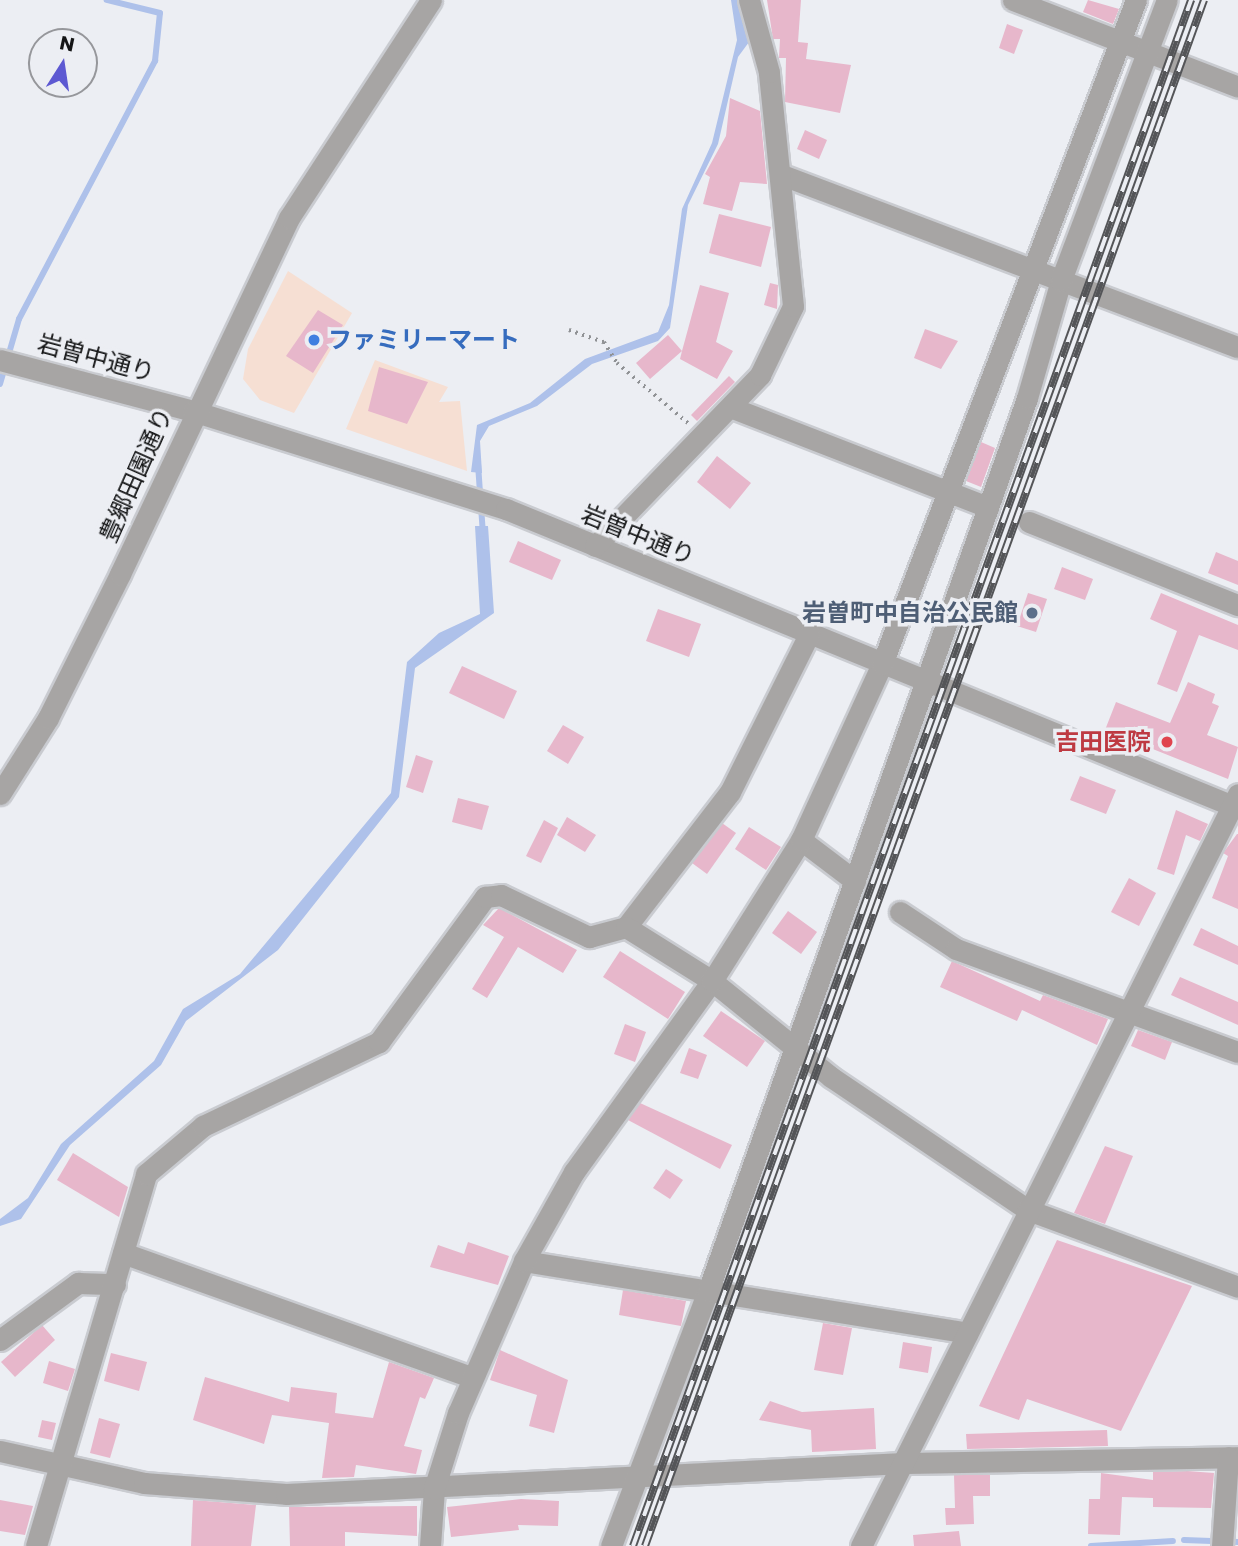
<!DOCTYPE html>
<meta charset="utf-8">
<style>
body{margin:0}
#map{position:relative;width:1238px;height:1546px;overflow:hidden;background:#eceef3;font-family:Poppins,"Noto Sans JP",sans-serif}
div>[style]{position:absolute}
.commercial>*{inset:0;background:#f6dfd3}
.water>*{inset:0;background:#aec1ea}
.stream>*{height:6px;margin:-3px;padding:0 3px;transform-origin:3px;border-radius:3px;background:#aec1ea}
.building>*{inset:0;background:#e7b7cb}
.path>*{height:3.5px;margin-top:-1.75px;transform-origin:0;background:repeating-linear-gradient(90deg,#909295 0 2px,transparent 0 7px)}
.roads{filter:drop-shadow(2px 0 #c9cbd0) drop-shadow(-2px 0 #c9cbd0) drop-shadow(0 2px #c9cbd0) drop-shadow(0 -2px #c9cbd0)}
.minor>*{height:21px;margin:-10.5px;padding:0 10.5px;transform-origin:10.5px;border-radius:10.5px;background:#a7a5a4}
.rail>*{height:8px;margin-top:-4px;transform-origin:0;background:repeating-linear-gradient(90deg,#eceef3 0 16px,#545558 0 32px);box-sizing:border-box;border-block:2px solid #545558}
.dots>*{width:19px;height:19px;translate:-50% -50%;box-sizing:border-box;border:4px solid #eceef3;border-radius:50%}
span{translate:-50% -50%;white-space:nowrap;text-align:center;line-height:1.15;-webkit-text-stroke:7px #eceef3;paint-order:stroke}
.shop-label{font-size:24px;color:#366cbe;font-weight:700}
.left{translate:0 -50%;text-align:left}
.street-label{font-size:24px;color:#141516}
.service-label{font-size:24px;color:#4e5e75;font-weight:700}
.right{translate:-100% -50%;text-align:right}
.health-label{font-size:24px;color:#be3a42;font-weight:700}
.north{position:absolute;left:28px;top:28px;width:70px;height:70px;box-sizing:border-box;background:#eceef3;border:2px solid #96979b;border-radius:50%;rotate:12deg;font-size:19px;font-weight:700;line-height:28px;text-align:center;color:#141516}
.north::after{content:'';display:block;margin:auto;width:24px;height:32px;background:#5d59d2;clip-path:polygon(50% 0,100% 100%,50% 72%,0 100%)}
</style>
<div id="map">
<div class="commercial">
<i style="clip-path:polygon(288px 271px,352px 313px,294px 413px,260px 400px,243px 379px,248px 349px)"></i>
<i style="clip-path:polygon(375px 360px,448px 387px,439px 402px,460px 401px,467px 471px,346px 429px)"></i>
</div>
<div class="water">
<i style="clip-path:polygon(731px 0,741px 0,749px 42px,738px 57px,718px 144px,688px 205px,670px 328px,658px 341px,592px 364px,537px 406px,489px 426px,480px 441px,482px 473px,471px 472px,477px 425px,530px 403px,585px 359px,658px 332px,669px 305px,682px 209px,712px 143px,737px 40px)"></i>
<i style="clip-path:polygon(475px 526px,488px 526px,494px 613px,415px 668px,399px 797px,278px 950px,186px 1021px,161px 1065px,70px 1145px,21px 1219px,0 1226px,0 1219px,28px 1198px,61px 1144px,154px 1061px,183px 1009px,240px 974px,391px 793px,407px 662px,439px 633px,480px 614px)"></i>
</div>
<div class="stream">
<i style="left:0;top:384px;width:68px;rotate:-73.7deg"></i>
<i style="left:19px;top:319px;width:292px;rotate:-62.2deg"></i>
<i style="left:155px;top:61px;width:48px;rotate:-84.1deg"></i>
<i style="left:160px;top:13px;width:55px;rotate:-166.2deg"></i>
<i style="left:478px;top:464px;width:32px;rotate:86deg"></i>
<i style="left:481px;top:506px;width:28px;rotate:86deg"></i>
<i style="left:1184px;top:1540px;width:54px;rotate:2.1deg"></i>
<i style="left:1091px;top:1546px;width:82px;rotate:-3.5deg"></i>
</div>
<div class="building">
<i style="clip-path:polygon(767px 0,801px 0,798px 42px,808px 43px,806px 59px,851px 65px,840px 113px,785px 102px,786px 58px,779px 58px,780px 39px,773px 39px)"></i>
<i style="clip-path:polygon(1088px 0,1119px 9px,1113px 24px,1083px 12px)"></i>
<i style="clip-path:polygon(1007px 24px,1023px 30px,1014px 54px,999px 48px)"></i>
<i style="clip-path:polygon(730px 98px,760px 111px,767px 184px,740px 182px,732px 211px,703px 204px,710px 177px,705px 174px,726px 136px)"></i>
<i style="clip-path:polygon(805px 130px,827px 140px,819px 159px,797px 149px)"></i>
<i style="clip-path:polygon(719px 214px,771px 227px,761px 267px,709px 253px)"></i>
<i style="clip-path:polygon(770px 283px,778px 285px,777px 309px,764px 305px)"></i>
<i style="clip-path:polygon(700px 285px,729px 293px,716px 342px,733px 351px,717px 379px,680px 359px,682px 351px,650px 379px,636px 363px,668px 335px,682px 351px)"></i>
<i style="clip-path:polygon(318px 310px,343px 325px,313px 373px,286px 356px)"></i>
<i style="clip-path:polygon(925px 329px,958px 341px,941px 369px,914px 358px)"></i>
<i style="clip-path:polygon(379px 367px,428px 382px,407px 424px,368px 411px)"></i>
<i style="clip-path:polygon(729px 376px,735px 382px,697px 421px,691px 415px)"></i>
<i style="clip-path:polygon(981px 442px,995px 448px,981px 487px,966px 481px)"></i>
<i style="clip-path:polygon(717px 456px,751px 483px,730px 509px,697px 482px)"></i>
<i style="clip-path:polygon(518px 541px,561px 560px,552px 580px,509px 562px)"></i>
<i style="clip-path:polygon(1216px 552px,1238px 561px,1238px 585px,1208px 573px)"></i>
<i style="clip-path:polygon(1062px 567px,1093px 579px,1085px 600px,1054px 589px)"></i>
<i style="clip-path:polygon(1028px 593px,1047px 599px,1036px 632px,1017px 626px)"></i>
<i style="clip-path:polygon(1161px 593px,1238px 625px,1238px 650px,1199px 635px,1177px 692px,1157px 684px,1177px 631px,1150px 619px)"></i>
<i style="clip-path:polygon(658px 609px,701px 624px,689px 657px,646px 641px)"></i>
<i style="clip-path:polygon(462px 666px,517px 691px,504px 719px,449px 693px)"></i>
<i style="clip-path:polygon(1188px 682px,1215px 694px,1212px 703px,1219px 706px,1207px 735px,1238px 747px,1228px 779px,1105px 730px,1116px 702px,1170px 723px)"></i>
<i style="clip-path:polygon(563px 725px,584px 737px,568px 764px,547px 751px)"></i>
<i style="clip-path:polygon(416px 755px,433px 761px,423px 793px,406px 787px)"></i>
<i style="clip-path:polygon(1080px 776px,1116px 790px,1106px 814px,1070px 800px)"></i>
<i style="clip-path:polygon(458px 798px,489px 806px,482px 830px,452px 822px)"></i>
<i style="clip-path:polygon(1176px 810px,1208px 824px,1200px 841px,1186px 835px,1174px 875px,1157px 869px)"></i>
<i style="clip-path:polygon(567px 817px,596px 835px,585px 852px,557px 835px)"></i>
<i style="clip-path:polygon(544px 820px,558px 828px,541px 863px,526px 856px)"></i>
<i style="clip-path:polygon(722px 823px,736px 833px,707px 874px,692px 863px)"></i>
<i style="clip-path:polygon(749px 827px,781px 847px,766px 870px,735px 849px)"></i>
<i style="clip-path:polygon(1237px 834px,1238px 834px,1238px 909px,1212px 898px,1228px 856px,1223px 853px)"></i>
<i style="clip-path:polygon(1129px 878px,1156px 893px,1139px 926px,1111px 912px)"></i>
<i style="clip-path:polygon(499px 908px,577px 950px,563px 973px,518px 947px,487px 998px,472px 989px,504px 937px,483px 925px)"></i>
<i style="clip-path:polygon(788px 911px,817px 932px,801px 954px,772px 933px)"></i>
<i style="clip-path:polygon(1201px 928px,1238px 946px,1238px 965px,1193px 945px)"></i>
<i style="clip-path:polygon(620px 951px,685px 992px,668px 1019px,603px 977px)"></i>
<i style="clip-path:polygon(952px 961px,1040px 1001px,1043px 995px,1108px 1019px,1097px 1045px,1022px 1010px,1017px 1021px,940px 987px)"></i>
<i style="clip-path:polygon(1180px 977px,1238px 1002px,1238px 1025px,1171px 995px)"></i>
<i style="clip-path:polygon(721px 1011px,765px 1041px,747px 1067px,703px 1036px)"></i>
<i style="clip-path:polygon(625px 1024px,646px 1032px,635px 1062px,614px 1054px)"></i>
<i style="clip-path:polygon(1138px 1030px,1172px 1042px,1165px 1060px,1131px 1046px)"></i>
<i style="clip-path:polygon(689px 1048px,707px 1055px,698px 1079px,680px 1073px)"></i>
<i style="clip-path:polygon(640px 1103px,732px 1145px,720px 1169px,628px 1120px)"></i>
<i style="clip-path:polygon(1105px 1146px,1133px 1156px,1105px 1224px,1074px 1213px)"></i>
<i style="clip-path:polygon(73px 1153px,128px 1187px,119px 1217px,57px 1180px)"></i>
<i style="clip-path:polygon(666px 1169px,683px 1180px,670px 1199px,653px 1188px)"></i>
<i style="clip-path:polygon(1057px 1240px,1192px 1286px,1121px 1431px,1027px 1399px,1019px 1420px,979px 1406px)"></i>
<i style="clip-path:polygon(468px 1242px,509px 1256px,498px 1285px,430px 1267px,438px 1245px,464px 1254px)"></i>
<i style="clip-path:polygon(623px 1290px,686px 1301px,681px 1326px,619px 1315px)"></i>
<i style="clip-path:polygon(823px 1323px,852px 1328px,843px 1375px,814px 1370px)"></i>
<i style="clip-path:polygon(42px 1325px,55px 1340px,15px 1377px,1px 1362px)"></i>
<i style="clip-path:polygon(903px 1342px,932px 1347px,928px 1373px,899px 1368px)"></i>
<i style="clip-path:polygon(500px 1350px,568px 1380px,554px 1433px,529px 1426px,537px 1395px,490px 1380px)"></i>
<i style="clip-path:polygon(111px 1353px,147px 1362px,139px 1391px,104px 1381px)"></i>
<i style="clip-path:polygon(49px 1361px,75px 1369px,68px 1391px,43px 1383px)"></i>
<i style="clip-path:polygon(389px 1362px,434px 1378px,425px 1399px,420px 1397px,404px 1446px,422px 1450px,416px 1474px,356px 1465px,354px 1477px,322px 1478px,329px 1423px,272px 1415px,264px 1444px,193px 1420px,205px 1377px,289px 1402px,291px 1387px,337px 1393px,335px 1413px,373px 1418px)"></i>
<i style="clip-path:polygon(770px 1401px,802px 1412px,874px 1408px,876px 1449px,812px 1452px,811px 1430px,759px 1420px)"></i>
<i style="clip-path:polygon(99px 1418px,120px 1424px,110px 1458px,90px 1453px)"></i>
<i style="clip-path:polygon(42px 1420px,56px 1423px,52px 1440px,38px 1437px)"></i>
<i style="clip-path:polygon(1107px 1430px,1108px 1446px,967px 1449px,966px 1434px)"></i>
<i style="clip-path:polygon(1187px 1471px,1214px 1473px,1211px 1508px,1153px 1507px,1153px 1498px,1122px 1497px,1120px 1535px,1088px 1534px,1089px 1499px,1100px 1499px,1101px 1473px,1153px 1480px,1153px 1472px)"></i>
<i style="clip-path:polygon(954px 1475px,990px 1475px,990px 1496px,973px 1496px,974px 1524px,946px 1525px,945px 1508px,955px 1508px)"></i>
<i style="clip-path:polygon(521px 1499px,559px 1501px,558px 1526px,518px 1525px,519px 1530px,451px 1537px,447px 1507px)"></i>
<i style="clip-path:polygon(0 1500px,33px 1506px,25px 1535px,0 1531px)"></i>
<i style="clip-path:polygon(193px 1500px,256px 1505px,251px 1546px,191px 1546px)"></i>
<i style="clip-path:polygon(417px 1506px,417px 1536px,345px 1532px,345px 1546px,290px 1546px,289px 1507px)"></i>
<i style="clip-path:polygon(959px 1531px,961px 1546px,914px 1546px,913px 1535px)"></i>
</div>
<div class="path">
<i style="left:569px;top:330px;width:37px;rotate:19deg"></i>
<i style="left:604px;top:342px;width:25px;rotate:58deg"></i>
<i style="left:617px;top:363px;width:93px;rotate:40.2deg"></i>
</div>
<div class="roads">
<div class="minor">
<i style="left:1013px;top:0;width:241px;rotate:21.1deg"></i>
<i style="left:782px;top:175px;width:487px;rotate:20.7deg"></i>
<i style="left:0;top:360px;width:200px;rotate:14.8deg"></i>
<i style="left:193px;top:411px;width:328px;rotate:17.4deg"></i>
<i style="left:506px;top:509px;width:791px;rotate:22.22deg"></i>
<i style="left:730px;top:407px;width:277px;rotate:21.2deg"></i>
<i style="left:1029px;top:522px;width:225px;rotate:21.7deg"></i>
<i style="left:595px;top:546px;width:238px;rotate:-46deg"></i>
<i style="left:760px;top:375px;width:76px;rotate:-64.4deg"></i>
<i style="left:793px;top:306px;width:235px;rotate:-95.9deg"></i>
<i style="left:769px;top:72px;width:75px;rotate:-105.5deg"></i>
<i style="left:0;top:794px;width:90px;rotate:-57.7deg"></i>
<i style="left:48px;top:718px;width:161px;rotate:-63.4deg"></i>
<i style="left:120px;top:574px;width:394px;rotate:-64.6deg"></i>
<i style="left:289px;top:218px;width:260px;rotate:-56.9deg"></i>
<i style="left:801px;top:840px;width:68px;rotate:37.2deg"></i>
<i style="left:900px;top:912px;width:67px;rotate:33.5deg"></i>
<i style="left:956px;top:949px;width:300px;rotate:20.1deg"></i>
<i style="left:626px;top:927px;width:170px;rotate:-52.4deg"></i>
<i style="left:730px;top:792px;width:177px;rotate:-63.4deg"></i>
<i style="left:123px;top:1253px;width:369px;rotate:19.6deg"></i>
<i style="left:524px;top:1261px;width:449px;rotate:9.2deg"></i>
<i style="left:0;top:1340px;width:97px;rotate:-36.2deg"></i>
<i style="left:78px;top:1283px;width:37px;rotate:2deg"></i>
<i style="left:0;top:1451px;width:148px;rotate:12.5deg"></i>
<i style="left:144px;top:1483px;width:142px;rotate:4.4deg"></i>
<i style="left:286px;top:1494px;width:618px;rotate:-2.88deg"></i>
<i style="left:903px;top:1463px;width:335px;rotate:-1deg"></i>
<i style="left:36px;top:1546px;width:388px;rotate:-73.5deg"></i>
<i style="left:146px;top:1174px;width:75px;rotate:-40.1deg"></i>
<i style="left:203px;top:1126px;width:195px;rotate:-25.5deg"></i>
<i style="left:379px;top:1042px;width:180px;rotate:-53.8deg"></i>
<i style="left:485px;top:897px;width:16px;rotate:-7deg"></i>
<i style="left:501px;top:895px;width:98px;rotate:25.5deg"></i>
<i style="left:589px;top:937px;width:38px;rotate:-15deg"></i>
<i style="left:626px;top:927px;width:102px;rotate:32.1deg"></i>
<i style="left:712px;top:981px;width:153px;rotate:38.9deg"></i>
<i style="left:831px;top:1077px;width:238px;rotate:34deg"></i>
<i style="left:1028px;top:1210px;width:224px;rotate:20.1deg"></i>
<i style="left:430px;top:1546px;width:57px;rotate:-86deg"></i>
<i style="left:434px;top:1489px;width:80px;rotate:-72.5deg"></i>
<i style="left:458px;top:1413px;width:166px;rotate:-66.5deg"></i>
<i style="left:524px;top:1261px;width:102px;rotate:-60.7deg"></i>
<i style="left:574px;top:1172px;width:236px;rotate:-54.2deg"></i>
<i style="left:712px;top:981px;width:167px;rotate:-57.7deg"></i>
<i style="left:801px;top:840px;width:194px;rotate:-65.3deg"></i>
<i style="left:882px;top:664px;width:711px;rotate:-69.07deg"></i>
<i style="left:611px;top:1546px;width:273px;rotate:-69.2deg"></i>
<i style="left:708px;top:1291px;width:948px;rotate:-70.34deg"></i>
<i style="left:1027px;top:398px;width:123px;rotate:-73.9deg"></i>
<i style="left:1061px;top:280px;width:299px;rotate:-69.3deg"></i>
<i style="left:861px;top:1546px;width:841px;rotate:-63.37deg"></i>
<i style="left:1222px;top:1546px;width:89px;rotate:-86.1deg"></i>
</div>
</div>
<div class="rail">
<i style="left:633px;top:1546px;width:1644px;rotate:-70.15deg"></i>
<i style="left:645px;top:1546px;width:1644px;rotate:-70.12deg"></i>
</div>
<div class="dots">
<i style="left:314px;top:340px;background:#3f7fe0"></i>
<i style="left:1032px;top:613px;background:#5c6f8a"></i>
<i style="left:1167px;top:742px;background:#e0444e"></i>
</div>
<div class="shop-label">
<span class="left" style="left:328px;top:340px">ファミリーマート</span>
</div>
<div class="street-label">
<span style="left:96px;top:358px;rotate:15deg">岩曽中通り</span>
<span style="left:136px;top:475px;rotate:-66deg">豊郷田園通り</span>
<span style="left:638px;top:535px;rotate:22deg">岩曽中通り</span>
</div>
<div class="service-label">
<span class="right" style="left:1018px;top:613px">岩曽町中自治公民館</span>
</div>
<div class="health-label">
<span class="right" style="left:1151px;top:742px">吉田医院</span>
</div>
<div class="north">N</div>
</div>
